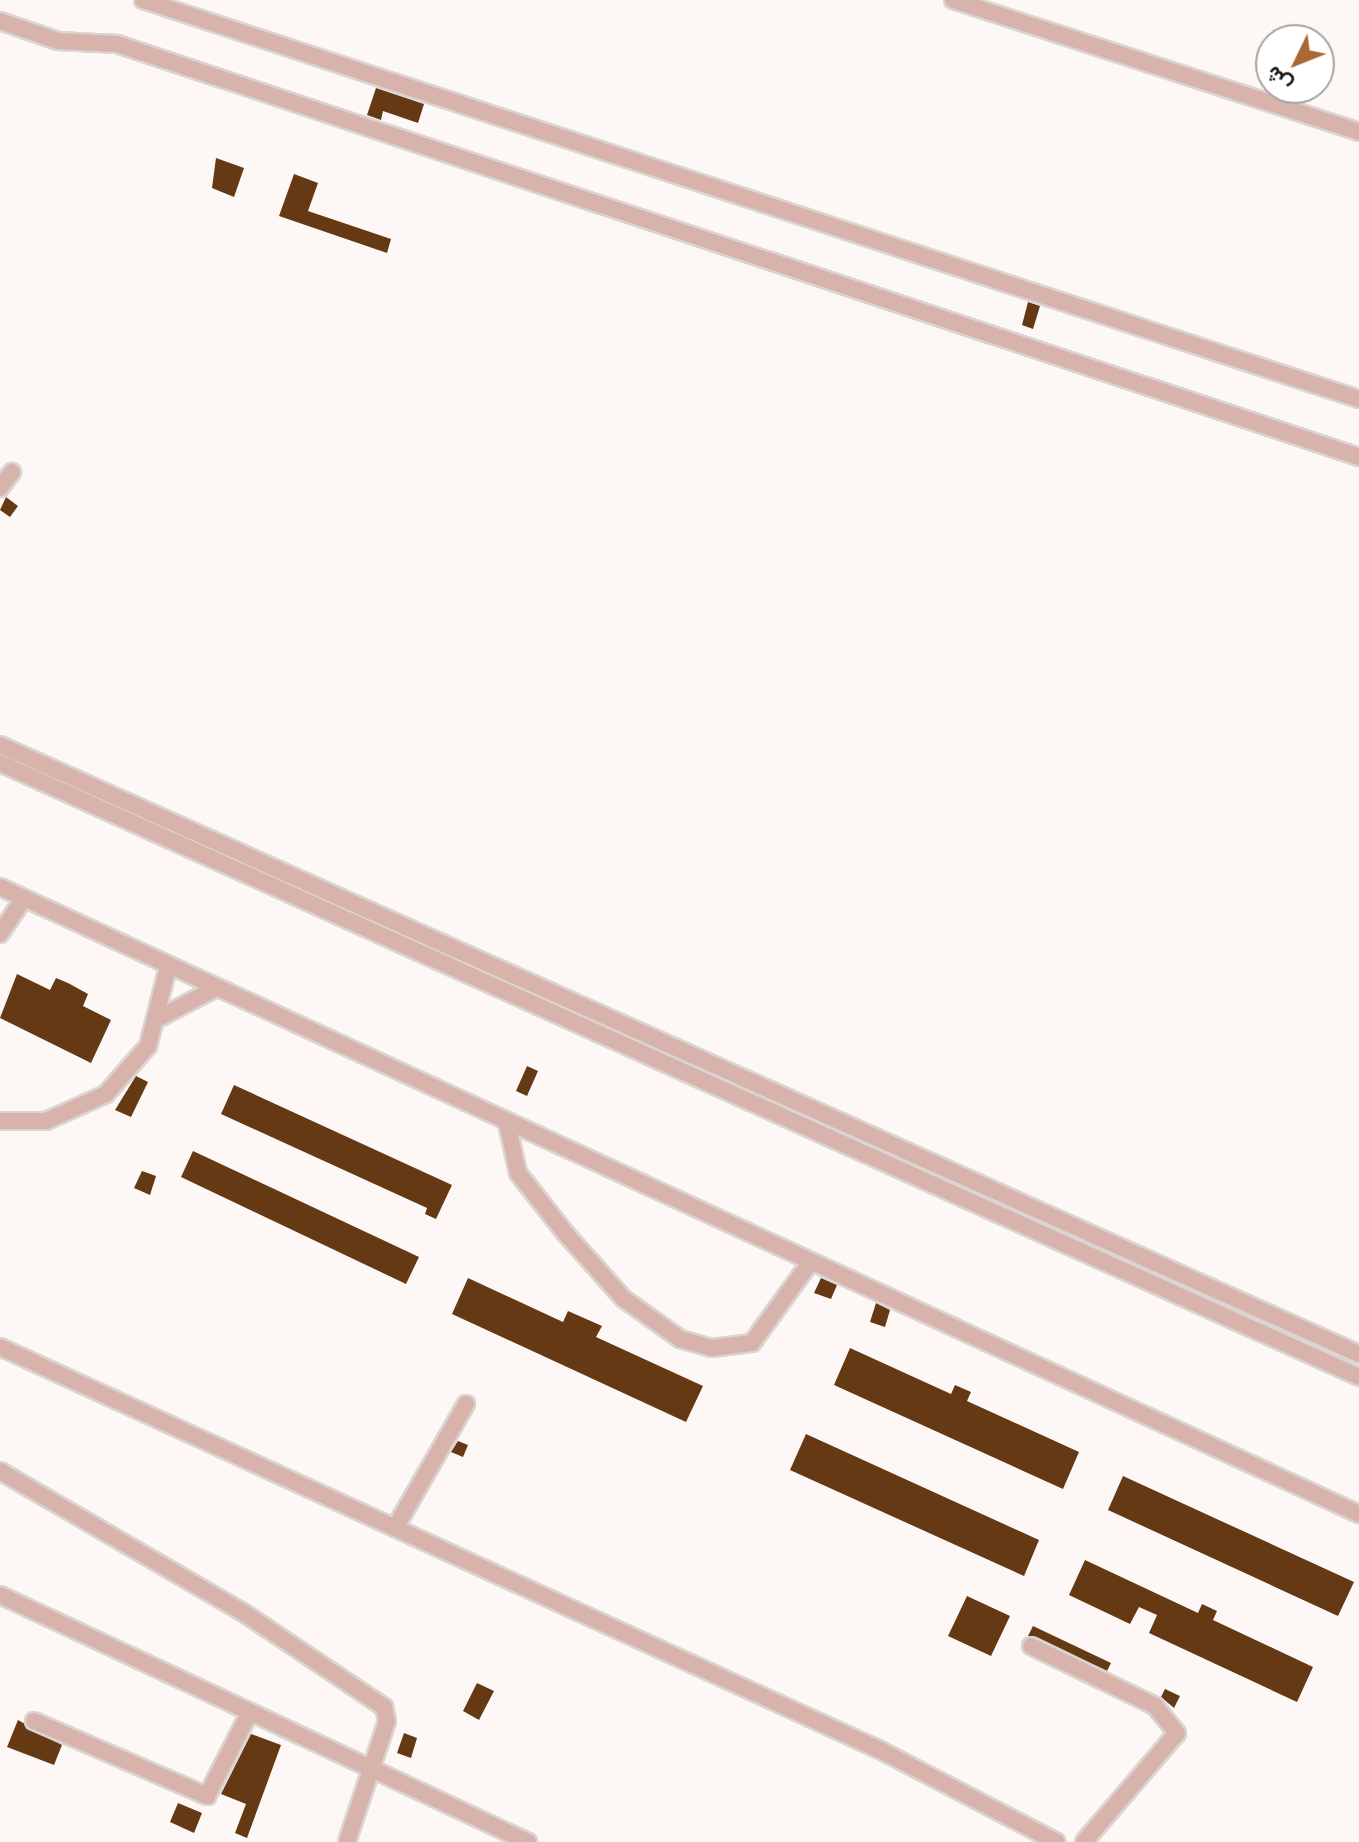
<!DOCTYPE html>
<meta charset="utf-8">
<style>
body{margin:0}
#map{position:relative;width:1359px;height:1842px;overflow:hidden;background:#fdf8f6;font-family:"Source Sans 3",Vazirmatn,sans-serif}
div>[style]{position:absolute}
.building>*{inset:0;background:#653914}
.roads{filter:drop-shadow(2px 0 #dad4d2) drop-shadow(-2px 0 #dad4d2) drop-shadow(0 2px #dad4d2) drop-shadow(0 -2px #dad4d2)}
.minor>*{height:16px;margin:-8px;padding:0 8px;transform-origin:8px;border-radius:8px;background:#d8b3ab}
span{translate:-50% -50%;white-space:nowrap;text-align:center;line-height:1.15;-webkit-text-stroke:8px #fff;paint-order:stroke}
.north{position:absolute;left:1255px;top:24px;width:80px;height:80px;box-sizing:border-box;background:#fff;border:2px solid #a6a3a1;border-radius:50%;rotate:227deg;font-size:22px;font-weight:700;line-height:32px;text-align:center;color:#211815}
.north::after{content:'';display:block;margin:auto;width:28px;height:36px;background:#aa6933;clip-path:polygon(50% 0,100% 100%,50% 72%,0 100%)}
</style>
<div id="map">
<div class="building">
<i style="clip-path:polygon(376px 88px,424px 104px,418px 123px,383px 111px,381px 120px,367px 115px)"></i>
<i style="clip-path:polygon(216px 158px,244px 168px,234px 197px,212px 188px)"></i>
<i style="clip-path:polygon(294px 174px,318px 183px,308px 211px,391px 239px,387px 253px,279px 216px)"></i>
<i style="clip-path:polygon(1028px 302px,1040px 306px,1033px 329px,1022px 325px)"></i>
<i style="clip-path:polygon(6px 497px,18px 506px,10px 517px,0 510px)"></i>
<i style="clip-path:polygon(17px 974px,50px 990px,56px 978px,68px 983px,88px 994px,83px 1006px,111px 1020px,91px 1063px,0 1018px)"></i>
<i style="clip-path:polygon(527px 1066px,538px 1071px,527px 1096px,516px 1091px)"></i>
<i style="clip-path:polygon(136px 1076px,148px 1082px,131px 1117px,115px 1110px)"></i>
<i style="clip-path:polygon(234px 1085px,452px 1185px,436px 1219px,425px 1214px,427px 1208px,221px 1114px)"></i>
<i style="clip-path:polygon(193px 1151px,419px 1257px,406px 1284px,181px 1177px)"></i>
<i style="clip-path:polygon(142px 1171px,156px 1176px,150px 1195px,134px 1188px)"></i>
<i style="clip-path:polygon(468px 1278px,563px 1322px,568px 1311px,602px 1326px,596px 1337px,703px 1386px,686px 1422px,452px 1314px)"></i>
<i style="clip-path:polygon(821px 1278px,837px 1285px,831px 1299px,814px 1293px)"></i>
<i style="clip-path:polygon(876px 1303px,890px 1310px,885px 1327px,870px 1322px)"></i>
<i style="clip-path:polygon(850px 1348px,951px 1394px,955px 1385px,971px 1392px,967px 1401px,1079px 1452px,1063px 1489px,834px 1385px)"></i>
<i style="clip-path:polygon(806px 1434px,1039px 1540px,1024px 1576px,790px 1470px)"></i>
<i style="clip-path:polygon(458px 1441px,468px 1445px,463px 1457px,451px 1452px)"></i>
<i style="clip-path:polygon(1123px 1476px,1354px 1582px,1338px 1616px,1108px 1510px)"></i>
<i style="clip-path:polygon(1085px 1560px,1198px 1613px,1202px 1604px,1217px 1611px,1213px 1620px,1313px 1667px,1297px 1702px,1149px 1633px,1157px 1615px,1139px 1607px,1130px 1624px,1069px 1595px)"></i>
<i style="clip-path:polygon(967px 1596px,1010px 1616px,991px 1656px,948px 1636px)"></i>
<i style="clip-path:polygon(1033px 1626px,1111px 1663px,1107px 1671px,1028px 1636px)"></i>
<i style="clip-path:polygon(477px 1683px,494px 1691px,479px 1720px,463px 1711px)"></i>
<i style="clip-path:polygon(1165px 1689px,1180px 1696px,1174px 1708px,1161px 1697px)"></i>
<i style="clip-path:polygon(18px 1720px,62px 1745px,54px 1765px,7px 1747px)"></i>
<i style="clip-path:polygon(404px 1733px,417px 1738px,411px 1758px,397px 1753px)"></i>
<i style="clip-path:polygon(251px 1734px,281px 1745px,247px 1838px,235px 1833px,246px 1804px,221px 1794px)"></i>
<i style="clip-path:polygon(178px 1803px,202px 1813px,194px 1833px,170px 1822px)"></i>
</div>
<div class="roads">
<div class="minor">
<i style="left:143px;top:0;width:1280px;rotate:18.17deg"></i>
<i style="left:953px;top:0;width:427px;rotate:18deg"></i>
<i style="left:0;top:21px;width:61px;rotate:19deg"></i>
<i style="left:58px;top:41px;width:59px;rotate:2.9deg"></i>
<i style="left:117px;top:44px;width:1309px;rotate:18.39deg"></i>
<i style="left:0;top:488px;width:20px;rotate:-53deg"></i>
<i style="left:0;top:745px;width:1489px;rotate:24.14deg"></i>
<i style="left:0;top:763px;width:1491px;rotate:24.31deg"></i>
<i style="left:0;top:887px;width:1497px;rotate:24.77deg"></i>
<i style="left:0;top:934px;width:43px;rotate:-56.3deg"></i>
<i style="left:161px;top:1017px;width:62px;rotate:-27.8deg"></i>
<i style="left:0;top:1121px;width:46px"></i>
<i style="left:46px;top:1121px;width:66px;rotate:-24.2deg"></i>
<i style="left:106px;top:1094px;width:64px;rotate:-48.8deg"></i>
<i style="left:148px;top:1046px;width:81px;rotate:-75.8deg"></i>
<i style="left:507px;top:1123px;width:51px;rotate:77.6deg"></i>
<i style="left:518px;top:1173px;width:78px;rotate:51.8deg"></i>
<i style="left:566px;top:1234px;width:87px;rotate:48.3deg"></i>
<i style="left:624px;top:1299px;width:69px;rotate:35.5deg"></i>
<i style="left:680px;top:1339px;width:33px;rotate:16deg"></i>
<i style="left:712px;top:1348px;width:40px;rotate:-7.1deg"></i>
<i style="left:752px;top:1343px;width:97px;rotate:-54.2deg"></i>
<i style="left:0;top:1347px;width:968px;rotate:24.61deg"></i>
<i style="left:880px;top:1750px;width:199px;rotate:27.5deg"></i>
<i style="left:0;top:1471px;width:282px;rotate:30.2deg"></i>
<i style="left:244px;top:1613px;width:169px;rotate:33.9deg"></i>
<i style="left:384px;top:1707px;width:14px;rotate:78deg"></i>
<i style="left:387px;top:1721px;width:127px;rotate:108.3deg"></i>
<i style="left:395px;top:1528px;width:143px;rotate:-60.2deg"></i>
<i style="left:0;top:1595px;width:583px;rotate:25.07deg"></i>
<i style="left:1031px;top:1646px;width:138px;rotate:25.8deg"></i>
<i style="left:1155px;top:1706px;width:35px;rotate:51deg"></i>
<i style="left:1177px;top:1733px;width:143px;rotate:130.5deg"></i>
<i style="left:34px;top:1721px;width:189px;rotate:23.4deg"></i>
<i style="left:207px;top:1796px;width:92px;rotate:-62.9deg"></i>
</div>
</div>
<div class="north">ش</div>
</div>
